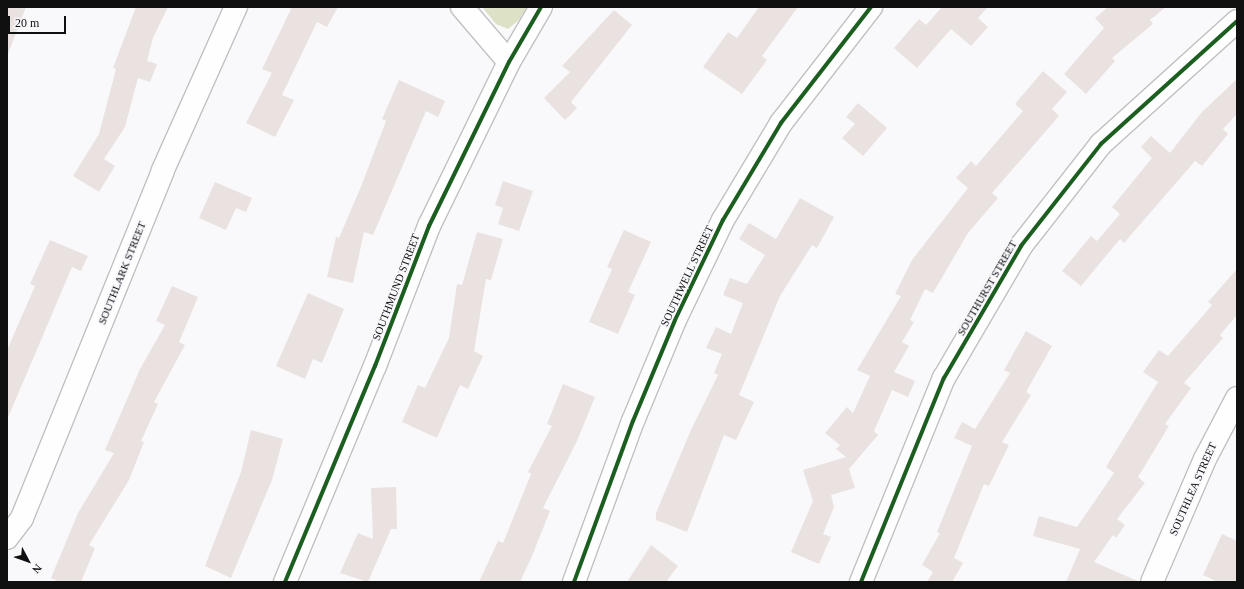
<!DOCTYPE html>
<style>
body{margin:0}
#map{position:relative;width:1244px;height:589px;overflow:hidden;background:#f9f9fb;font-family:"Times New Roman",serif}
div>[style]{position:absolute}
.green>*{inset:0;background:#dde1c6}
.building>*{inset:0;background:#eae2e0}
.roads{filter:drop-shadow(1px 0 #c1c1c3) drop-shadow(-1px 0 #c1c1c3) drop-shadow(0 1px #c1c1c3) drop-shadow(0 -1px #c1c1c3)}
.street>*{height:22px;margin:-11px;padding:0 11px;transform-origin:11px;border-radius:11px;background:#fefefe}
.cycleway>*{height:4px;margin:-2px;padding:0 2px;transform-origin:2px;border-radius:2px;background:#1b5e20}
span{translate:-50% -50%;white-space:nowrap;text-align:center;line-height:1.15;-webkit-text-stroke:3.5px #f8f8fc;paint-order:stroke}
.street-label{font-size:11px;color:#101011}
.frame{position:absolute;inset:0;border:8px solid #101011;pointer-events:none}
.north{position:absolute;left:8px;top:541px;width:40px;height:40px;-webkit-text-stroke:3px #f8f8fc;paint-order:stroke;rotate:131deg;font-size:11px;font-weight:700;line-height:16px;text-align:center;color:#101011}
.north::after{content:'';display:block;margin:auto;width:14px;height:18px;background:#101011;clip-path:polygon(50% 0,100% 100%,50% 72%,0 100%)}
.scale{position:absolute;left:8px;top:16px;width:58px;height:18px;box-sizing:border-box;border:2px solid #101011;border-top:0;padding-left:5px;font-size:12px;line-height:14px;white-space:nowrap;color:#101011;-webkit-text-stroke:3px #f8f8fc;paint-order:stroke}
</style>
<div id="map">
<div class="green">
<i style="clip-path:polygon(482px 7px,527px 7px,519px 20px,508px 29px,496px 24px)"></i>
</div>
<div class="building">
<i style="clip-path:polygon(7px 7px,26px 7px,8px 54px,7px 54px)"></i>
<i style="clip-path:polygon(136px 7px,168px 7px,153px 38px,147px 61px,157px 64px,150px 82px,138px 78px,125px 127px,104px 159px,115px 166px,99px 192px,73px 176px,99px 134px,116px 69px,113px 68px)"></i>
<i style="clip-path:polygon(287px 7px,338px 7px,327px 27px,317px 22px,282px 95px,294px 100px,275px 137px,246px 123px,272px 73px,262px 69px,291px 9px)"></i>
<i style="clip-path:polygon(759px 7px,798px 7px,762px 56px,767px 60px,742px 94px,703px 67px,728px 32px,737px 38px)"></i>
<i style="clip-path:polygon(942px 7px,988px 7px,978px 18px,988px 27px,971px 46px,951px 29px,917px 68px,894px 48px,919px 19px,926px 25px)"></i>
<i style="clip-path:polygon(1108px 7px,1166px 7px,1150px 20px,1153px 24px,1112px 58px,1115px 61px,1086px 94px,1064px 74px,1104px 28px,1095px 18px)"></i>
<i style="clip-path:polygon(614px 10px,632px 25px,571px 102px,577px 108px,565px 120px,544px 98px,570px 72px,562px 66px)"></i>
<i style="clip-path:polygon(1043px 71px,1067px 92px,1052px 109px,1059px 116px,992px 193px,998px 198px,968px 233px,933px 293px,925px 289px,910px 320px,914px 322px,902px 342px,909px 346px,894px 372px,915px 381px,908px 397px,892px 390px,874px 431px,878px 435px,849px 469px,855px 488px,831px 495px,834px 507px,823px 534px,831px 537px,819px 564px,791px 552px,813px 501px,803px 470px,846px 457px,836px 449px,840px 445px,825px 433px,847px 407px,853px 413px,870px 376px,857px 370px,901px 296px,895px 294px,912px 260px,968px 188px,956px 178px,971px 161px,976px 166px,1023px 111px,1015px 104px)"></i>
<i style="clip-path:polygon(1237px 79px,1237px 114px,1223px 129px,1228px 134px,1202px 166px,1195px 161px,1124px 243px,1120px 239px,1081px 286px,1062px 271px,1091px 236px,1097px 241px,1120px 214px,1112px 207px,1152px 158px,1141px 147px,1151px 136px,1170px 153px,1202px 112px)"></i>
<i style="clip-path:polygon(399px 80px,445px 101px,438px 117px,426px 111px,373px 235px,364px 232px,353px 283px,327px 277px,336px 237px,339px 238px,362px 184px,386px 121px,382px 119px)"></i>
<i style="clip-path:polygon(858px 103px,887px 128px,863px 156px,842px 138px,855px 124px,846px 117px)"></i>
<i style="clip-path:polygon(503px 181px,533px 191px,519px 231px,498px 224px,503px 208px,495px 205px)"></i>
<i style="clip-path:polygon(215px 182px,252px 198px,246px 212px,236px 208px,226px 230px,199px 218px)"></i>
<i style="clip-path:polygon(800px 198px,834px 217px,817px 248px,812px 245px,780px 296px,739px 395px,754px 402px,736px 440px,724px 435px,687px 532px,656px 520px,656px 513px,690px 432px,718px 375px,714px 373px,722px 354px,706px 348px,716px 327px,731px 334px,743px 303px,723px 295px,730px 278px,747px 284px,765px 255px,739px 239px,749px 223px,776px 239px)"></i>
<i style="clip-path:polygon(624px 230px,651px 242px,628px 292px,635px 295px,618px 334px,589px 322px,612px 269px,607px 267px)"></i>
<i style="clip-path:polygon(477px 232px,503px 239px,491px 280px,486px 279px,474px 351px,483px 356px,468px 389px,460px 385px,437px 438px,402px 422px,418px 385px,425px 388px,449px 338px,457px 284px,462px 285px)"></i>
<i style="clip-path:polygon(50px 240px,88px 256px,81px 271px,72px 267px,7px 420px,7px 350px,35px 286px,30px 284px)"></i>
<i style="clip-path:polygon(1237px 269px,1237px 315px,1220px 335px,1223px 338px,1184px 383px,1191px 388px,1165px 424px,1169px 426px,1138px 477px,1145px 483px,1117px 519px,1125px 525px,1116px 538px,1113px 535px,1094px 562px,1140px 582px,1066px 582px,1080px 549px,1033px 536px,1039px 516px,1077px 527px,1114px 473px,1106px 467px,1158px 382px,1143px 372px,1159px 350px,1168px 356px,1212px 305px,1208px 302px)"></i>
<i style="clip-path:polygon(172px 286px,198px 297px,179px 342px,185px 345px,154px 402px,158px 404px,141px 441px,144px 442px,129px 480px,89px 545px,95px 548px,81px 582px,60px 582px,51px 578px,78px 513px,114px 453px,105px 450px,140px 369px,165px 325px,156px 321px)"></i>
<i style="clip-path:polygon(308px 293px,344px 309px,322px 363px,313px 359px,305px 379px,276px 366px)"></i>
<i style="clip-path:polygon(1026px 331px,1052px 346px,1026px 392px,1031px 395px,1002px 442px,1009px 445px,989px 486px,984px 484px,954px 558px,963px 563px,952px 582px,927px 582px,933px 572px,922px 565px,940px 533px,937px 532px,972px 446px,954px 438px,962px 422px,975px 429px,1010px 373px,1004px 370px)"></i>
<i style="clip-path:polygon(563px 384px,595px 397px,577px 441px,543px 508px,550px 511px,532px 556px,520px 582px,479px 582px,498px 541px,503px 543px,531px 474px,528px 472px,552px 426px,547px 424px)"></i>
<i style="clip-path:polygon(251px 430px,283px 439px,272px 480px,231px 578px,205px 566px,241px 472px)"></i>
<i style="clip-path:polygon(396px 487px,397px 529px,391px 529px,368px 582px,340px 573px,358px 533px,373px 539px,371px 488px)"></i>
<i style="clip-path:polygon(1222px 534px,1237px 541px,1237px 582px,1218px 582px,1203px 575px)"></i>
<i style="clip-path:polygon(651px 545px,678px 566px,666px 582px,627px 582px)"></i>
</div>
<div class="roads">
<div class="street">
<i style="left:462px;top:7px;width:72px;rotate:49.5deg"></i>
<i style="left:7px;top:538px;width:25px;rotate:-53deg"></i>
<i style="left:22px;top:518px;width:375px;rotate:-67.9deg"></i>
<i style="left:163px;top:170px;width:179px;rotate:-65.9deg"></i>
<i style="left:285px;top:582px;width:234px;rotate:-67.4deg"></i>
<i style="left:375px;top:366px;width:150px;rotate:-68.9deg"></i>
<i style="left:429px;top:226px;width:182px;rotate:-64deg"></i>
<i style="left:509px;top:62px;width:64px;rotate:-59.8deg"></i>
<i style="left:574px;top:582px;width:171px;rotate:-69.9deg"></i>
<i style="left:633px;top:421px;width:109px;rotate:-67.4deg"></i>
<i style="left:675px;top:320px;width:111px;rotate:-64.4deg"></i>
<i style="left:723px;top:220px;width:113px;rotate:-59.1deg"></i>
<i style="left:781px;top:123px;width:147px;rotate:-52.2deg"></i>
<i style="left:861px;top:582px;width:220px;rotate:-67.9deg"></i>
<i style="left:944px;top:378px;width:153px;rotate:-59.7deg"></i>
<i style="left:1021px;top:246px;width:130px;rotate:-51.9deg"></i>
<i style="left:1101px;top:144px;width:183px;rotate:-42.1deg"></i>
<i style="left:1152px;top:582px;width:134px;rotate:-66.7deg"></i>
<i style="left:1205px;top:459px;width:69px;rotate:-62.3deg"></i>
</div>
</div>
<div class="cycleway">
<i style="left:285px;top:582px;width:234px;rotate:-67.4deg"></i>
<i style="left:375px;top:366px;width:150px;rotate:-68.9deg"></i>
<i style="left:429px;top:226px;width:182px;rotate:-64deg"></i>
<i style="left:509px;top:62px;width:64px;rotate:-59.8deg"></i>
<i style="left:574px;top:582px;width:171px;rotate:-69.9deg"></i>
<i style="left:633px;top:421px;width:109px;rotate:-67.4deg"></i>
<i style="left:675px;top:320px;width:111px;rotate:-64.4deg"></i>
<i style="left:723px;top:220px;width:113px;rotate:-59.1deg"></i>
<i style="left:781px;top:123px;width:147px;rotate:-52.2deg"></i>
<i style="left:861px;top:582px;width:220px;rotate:-67.9deg"></i>
<i style="left:944px;top:378px;width:153px;rotate:-59.7deg"></i>
<i style="left:1021px;top:246px;width:130px;rotate:-51.9deg"></i>
<i style="left:1101px;top:144px;width:183px;rotate:-42.1deg"></i>
</div>
<div class="street-label">
<span style="left:122px;top:273px;rotate:-68deg">SOUTHLARK STREET</span>
<span style="left:687px;top:276px;rotate:-65deg">SOUTHWELL STREET</span>
<span style="left:396px;top:287px;rotate:-69deg">SOUTHMUND STREET</span>
<span style="left:987px;top:288px;rotate:-60deg">SOUTHURST STREET</span>
<span style="left:1193px;top:489px;rotate:-66deg">SOUTHLEA STREET</span>
</div>
<div class="frame"></div>
<div class="north">N</div>
<div class="scale">20 m</div>
</div>
